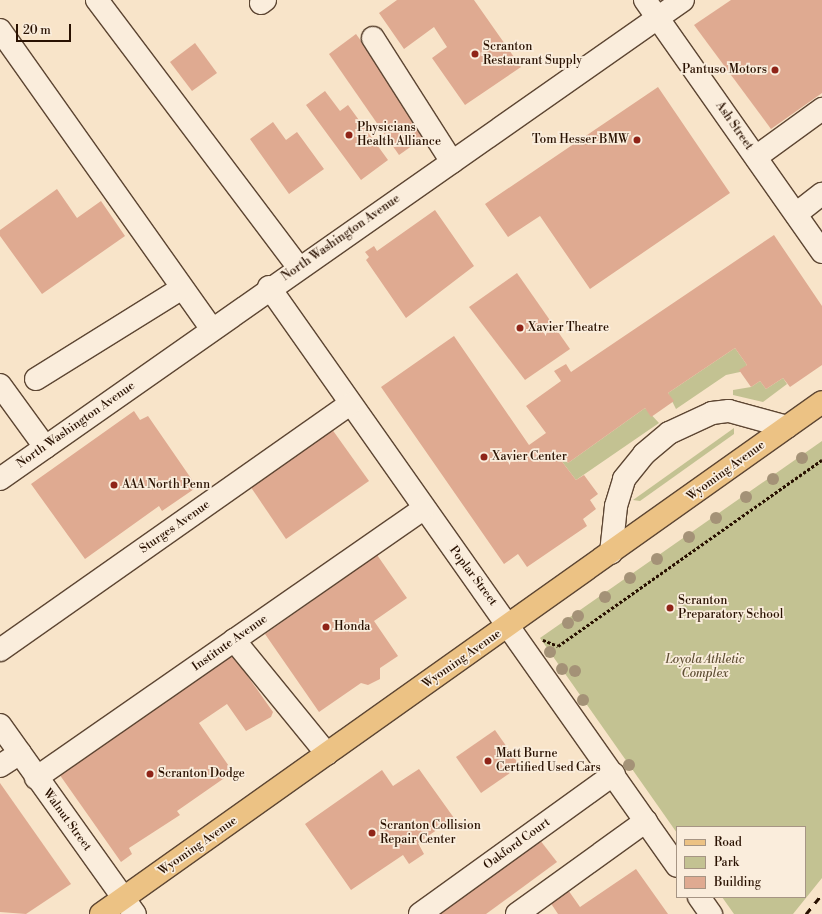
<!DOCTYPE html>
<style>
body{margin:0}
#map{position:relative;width:822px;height:914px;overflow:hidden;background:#f8e4c9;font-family:"Libre Bodoni",serif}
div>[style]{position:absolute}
.green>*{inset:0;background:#c3c292}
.building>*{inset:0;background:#dfaa91}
.path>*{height:2.5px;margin-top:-1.25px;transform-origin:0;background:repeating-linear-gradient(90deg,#291101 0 3px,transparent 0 5px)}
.roads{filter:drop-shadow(1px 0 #5d4633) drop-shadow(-1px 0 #5d4633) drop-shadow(0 1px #5d4633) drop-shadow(0 -1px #5d4633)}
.minor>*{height:22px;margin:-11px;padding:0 11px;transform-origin:11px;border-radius:11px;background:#faeddc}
.major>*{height:22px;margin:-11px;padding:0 11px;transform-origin:11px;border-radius:11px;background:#ecc284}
.rail>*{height:3px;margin-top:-1.5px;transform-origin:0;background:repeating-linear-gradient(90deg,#291101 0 7px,transparent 0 14px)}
.trees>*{width:12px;height:12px;margin:-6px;border-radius:50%;background:#a49277}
.dots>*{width:11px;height:11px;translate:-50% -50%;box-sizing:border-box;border:2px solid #faeddc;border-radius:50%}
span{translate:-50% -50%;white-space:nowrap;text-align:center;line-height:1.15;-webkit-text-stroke:3.5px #faeddc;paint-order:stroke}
.poi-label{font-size:12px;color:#291101}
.left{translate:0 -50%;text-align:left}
.right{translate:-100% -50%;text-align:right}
.street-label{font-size:12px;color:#291101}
.park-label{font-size:12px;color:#5f4f34;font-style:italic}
.legend{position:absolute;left:676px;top:826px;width:130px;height:72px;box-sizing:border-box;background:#faeddc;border:1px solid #a69584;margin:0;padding:5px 7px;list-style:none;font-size:12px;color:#291101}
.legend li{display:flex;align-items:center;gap:8px;height:20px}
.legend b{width:20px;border:1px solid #a69584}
.scale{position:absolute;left:16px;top:24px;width:55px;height:18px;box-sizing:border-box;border:2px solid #291101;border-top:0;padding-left:5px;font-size:12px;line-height:14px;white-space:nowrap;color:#291101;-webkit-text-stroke:3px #faeddc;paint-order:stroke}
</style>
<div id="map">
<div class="green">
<i style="clip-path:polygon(735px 348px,747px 365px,740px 372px,726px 375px,676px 409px,668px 393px)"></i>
<i style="clip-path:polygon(783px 378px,787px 384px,763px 402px,733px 395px,733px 390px,751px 387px,760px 381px,766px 389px)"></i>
<i style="clip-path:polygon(645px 408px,659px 423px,576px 480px,560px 459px,564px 457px,568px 463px)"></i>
<i style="clip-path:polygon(734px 428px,734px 434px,640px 501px,633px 500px)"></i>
<i style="clip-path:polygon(822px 441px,822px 878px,793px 914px,734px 914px,722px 897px,805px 897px,805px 827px,677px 827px,677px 833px,540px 638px)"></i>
</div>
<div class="building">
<i style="clip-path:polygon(397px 0,474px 0,521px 67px,465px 105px,432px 58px,447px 47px,434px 27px,404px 49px,379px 13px)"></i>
<i style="clip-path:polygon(731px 0,822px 0,822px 93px,771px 129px,694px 25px)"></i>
<i style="clip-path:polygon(356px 34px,429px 134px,399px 155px,329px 54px)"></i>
<i style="clip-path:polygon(195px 43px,217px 73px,192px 91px,170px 62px)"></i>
<i style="clip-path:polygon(658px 87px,730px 193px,590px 289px,540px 216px,508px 237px,485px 204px)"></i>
<i style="clip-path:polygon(325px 91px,340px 111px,348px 105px,388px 160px,361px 180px,306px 105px)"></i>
<i style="clip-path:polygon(273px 122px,286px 140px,297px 132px,324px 169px,289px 194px,250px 139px)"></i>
<i style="clip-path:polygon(57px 189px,77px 218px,101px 201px,125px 236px,42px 294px,0 236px,0 230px)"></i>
<i style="clip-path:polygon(435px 210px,474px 266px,406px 318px,366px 260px,369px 257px,365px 252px,374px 246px,377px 251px)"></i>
<i style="clip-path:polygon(774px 235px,822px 306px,822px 365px,790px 387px,783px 378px,766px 389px,760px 381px,751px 387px,739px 370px,747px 365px,735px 348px,668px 393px,674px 401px,654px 415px,651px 417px,645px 408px,568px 463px,564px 457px,560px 459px,576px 480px,584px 475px,598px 494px,590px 500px,596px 509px,583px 519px,587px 526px,527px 567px,518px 554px,504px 564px,381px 387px,454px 336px,529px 445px,546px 433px,526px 406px,561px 381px,554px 371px,566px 364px,571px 372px)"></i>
<i style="clip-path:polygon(517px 273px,570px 349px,525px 380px,469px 307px)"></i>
<i style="clip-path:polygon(134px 411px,140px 420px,148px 416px,197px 487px,162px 511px,159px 506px,85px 559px,31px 484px)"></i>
<i style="clip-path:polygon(329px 425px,369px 481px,286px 539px,248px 483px)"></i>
<i style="clip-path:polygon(375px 552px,407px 598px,374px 621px,398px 656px,380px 668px,380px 679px,368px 685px,361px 683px,319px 712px,265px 634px,346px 577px,344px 573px)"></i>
<i style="clip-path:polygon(230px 651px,273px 712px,271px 717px,246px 731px,227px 704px,199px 723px,233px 772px,177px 811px,180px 815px,129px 848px,132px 854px,121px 862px,57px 771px)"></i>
<i style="clip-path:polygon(495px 730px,520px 766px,481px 793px,456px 757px)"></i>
<i style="clip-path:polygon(419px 769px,454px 818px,418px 843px,424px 854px,409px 864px,403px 855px,351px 890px,305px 824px,382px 770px,393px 786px)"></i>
<i style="clip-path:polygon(0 783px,71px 884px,26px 914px,0 912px)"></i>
<i style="clip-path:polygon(536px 835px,557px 862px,486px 914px,428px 914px)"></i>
<i style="clip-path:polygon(636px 869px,668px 914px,558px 914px,548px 899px,566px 887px,580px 907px)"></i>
</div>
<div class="path">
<i style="left:543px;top:640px;width:16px;rotate:22deg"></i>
<i style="left:558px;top:646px;width:323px;rotate:-35.2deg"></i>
</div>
<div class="roads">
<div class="minor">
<i style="left:97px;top:0;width:334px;rotate:53deg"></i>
<i style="left:645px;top:0;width:308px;rotate:54.9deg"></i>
<i style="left:261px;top:3px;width:5px;rotate:-37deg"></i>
<i style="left:0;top:30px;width:365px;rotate:54.7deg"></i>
<i style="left:373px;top:38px;width:147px;rotate:57.5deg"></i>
<i style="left:756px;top:157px;width:82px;rotate:-36deg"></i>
<i style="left:796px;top:214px;width:33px;rotate:-38deg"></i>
<i style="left:269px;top:287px;width:708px;rotate:54.83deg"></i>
<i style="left:36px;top:379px;width:172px;rotate:-31.9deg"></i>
<i style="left:0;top:385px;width:77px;rotate:54deg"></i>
<i style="left:0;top:479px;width:834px;rotate:-35.04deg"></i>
<i style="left:611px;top:553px;width:47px;rotate:-83.9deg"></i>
<i style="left:616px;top:506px;width:28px;rotate:-73deg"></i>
<i style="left:624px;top:479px;width:32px;rotate:-51deg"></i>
<i style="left:644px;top:454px;width:33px;rotate:-40deg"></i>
<i style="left:669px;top:433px;width:47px;rotate:-24.9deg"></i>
<i style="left:712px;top:413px;width:17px;rotate:-7deg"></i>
<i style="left:729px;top:411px;width:60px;rotate:15.4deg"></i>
<i style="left:234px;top:640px;width:147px;rotate:50.8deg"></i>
<i style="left:0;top:650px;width:428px;rotate:-35.1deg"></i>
<i style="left:0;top:725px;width:232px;rotate:54.5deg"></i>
<i style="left:0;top:766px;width:24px;rotate:-33deg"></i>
<i style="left:36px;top:778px;width:471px;rotate:-34.8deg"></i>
<i style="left:699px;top:897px;width:21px;rotate:55deg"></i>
<i style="left:420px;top:914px;width:239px;rotate:-35.8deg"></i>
<i style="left:517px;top:914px;width:159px;rotate:-35.8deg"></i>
</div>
<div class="major">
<i style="left:101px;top:914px;width:884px;rotate:-35.38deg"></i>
</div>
</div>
<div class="rail">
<i style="left:806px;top:914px;width:26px;rotate:-51deg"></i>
</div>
<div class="trees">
<i style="left:802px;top:458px"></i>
<i style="left:773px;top:479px"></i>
<i style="left:746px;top:497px"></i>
<i style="left:716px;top:518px"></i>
<i style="left:689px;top:537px"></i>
<i style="left:657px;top:559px"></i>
<i style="left:630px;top:578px"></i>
<i style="left:605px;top:597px"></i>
<i style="left:578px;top:616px"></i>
<i style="left:568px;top:623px"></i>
<i style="left:550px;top:652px"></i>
<i style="left:562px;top:669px"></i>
<i style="left:575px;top:671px"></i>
<i style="left:583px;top:700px"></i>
<i style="left:629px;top:765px"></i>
</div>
<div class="dots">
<i style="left:475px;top:54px;background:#8f2418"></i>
<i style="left:775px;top:70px;background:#8f2418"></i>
<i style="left:349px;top:135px;background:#8f2418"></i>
<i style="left:637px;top:140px;background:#8f2418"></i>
<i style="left:520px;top:328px;background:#8f2418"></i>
<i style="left:484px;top:457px;background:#8f2418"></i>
<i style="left:114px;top:485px;background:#8f2418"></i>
<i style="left:670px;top:608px;background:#8f2418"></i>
<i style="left:326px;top:627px;background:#8f2418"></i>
<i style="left:488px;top:761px;background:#8f2418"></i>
<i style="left:150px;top:774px;background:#8f2418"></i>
<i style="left:372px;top:833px;background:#8f2418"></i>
</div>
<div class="poi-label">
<span class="left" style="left:483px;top:54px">Scranton<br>Restaurant Supply</span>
<span class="right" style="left:767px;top:70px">Pantuso Motors</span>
<span class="left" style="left:357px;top:135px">Physicians<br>Health Alliance</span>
<span class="right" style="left:629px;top:140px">Tom Hesser BMW</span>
<span class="left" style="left:528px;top:328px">Xavier Theatre</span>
<span class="left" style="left:492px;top:457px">Xavier Center</span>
<span class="left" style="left:122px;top:485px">AAA North Penn</span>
<span class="left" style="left:678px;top:608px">Scranton<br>Preparatory School</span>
<span class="left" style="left:334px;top:627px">Honda</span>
<span class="left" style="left:496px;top:761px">Matt Burne<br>Certified Used Cars</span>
<span class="left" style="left:158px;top:774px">Scranton Dodge</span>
<span class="left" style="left:380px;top:833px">Scranton Collision<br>Repair Center</span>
</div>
<div class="street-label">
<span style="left:734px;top:126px;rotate:55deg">Ash Street</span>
<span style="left:341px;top:238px;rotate:-35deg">North Washington Avenue</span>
<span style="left:76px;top:425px;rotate:-35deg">North Washington Avenue</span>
<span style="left:726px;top:471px;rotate:-36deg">Wyoming Avenue</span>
<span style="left:175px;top:527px;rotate:-35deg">Sturges Avenue</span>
<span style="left:473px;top:576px;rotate:53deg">Poplar Street</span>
<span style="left:230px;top:643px;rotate:-35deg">Institute Avenue</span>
<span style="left:462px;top:659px;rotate:-35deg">Wyoming Avenue</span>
<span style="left:67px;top:820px;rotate:54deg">Walnut Street</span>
<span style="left:517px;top:844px;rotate:-36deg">Oakford Court</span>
<span style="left:198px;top:846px;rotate:-35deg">Wyoming Avenue</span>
</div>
<div class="park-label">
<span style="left:705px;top:667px">Loyola Athletic<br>Complex</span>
</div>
<ul class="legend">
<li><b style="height:5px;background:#ecc284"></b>Road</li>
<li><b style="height:11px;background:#c3c292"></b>Park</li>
<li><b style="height:11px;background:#dfaa91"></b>Building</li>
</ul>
<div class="scale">20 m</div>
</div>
